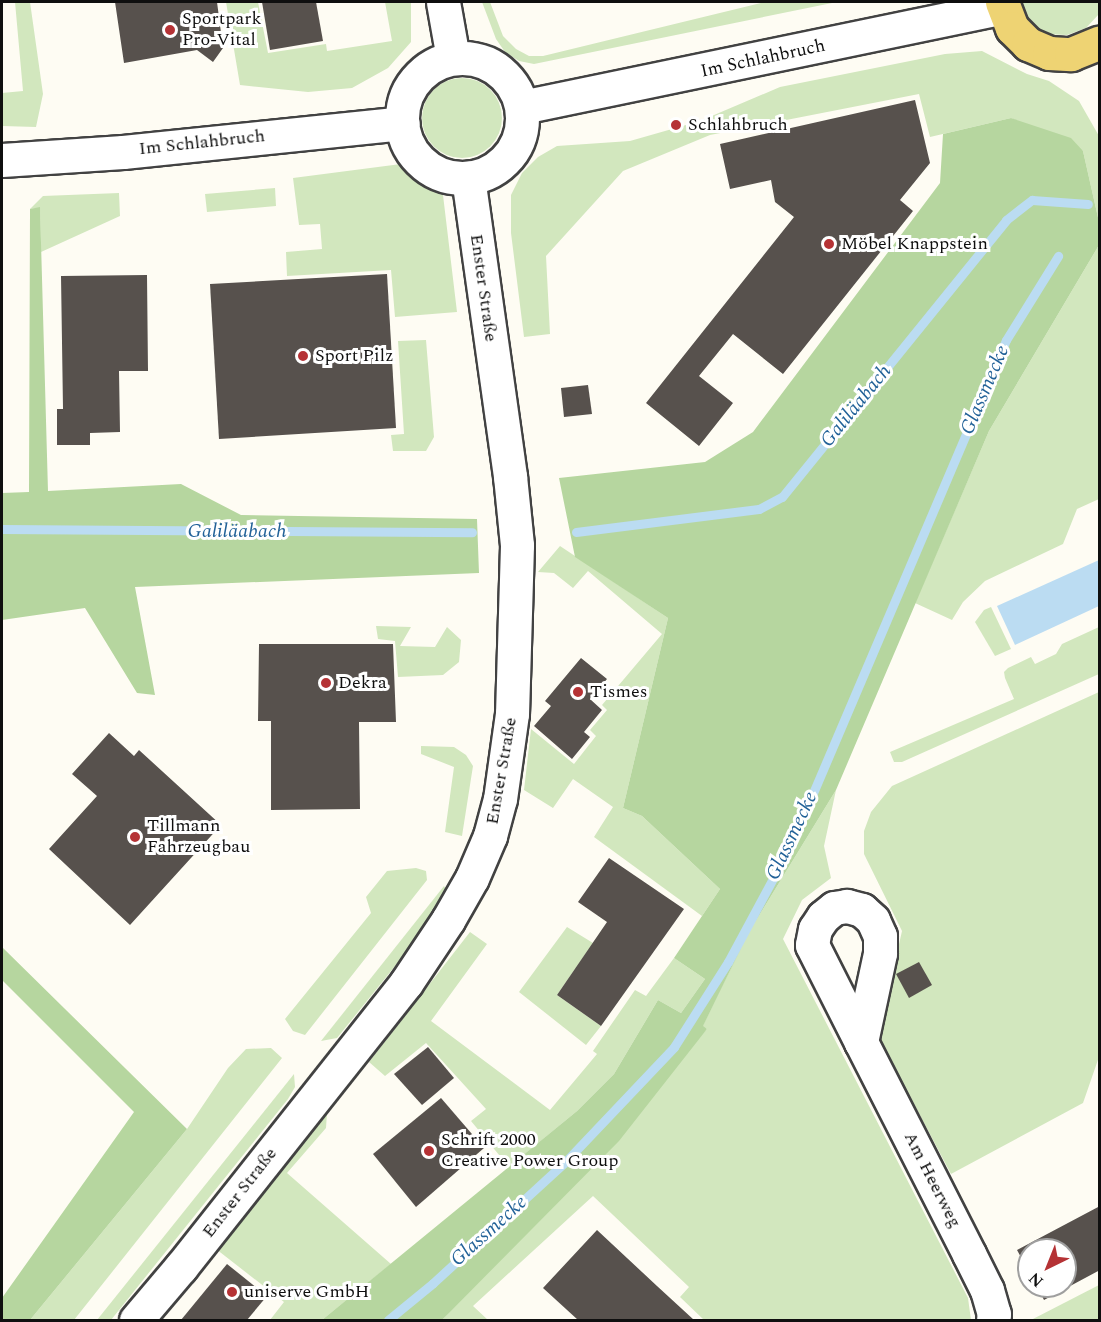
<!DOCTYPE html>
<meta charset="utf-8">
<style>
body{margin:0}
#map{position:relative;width:1101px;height:1322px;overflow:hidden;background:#fefcf3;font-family:Spectral,serif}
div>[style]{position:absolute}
.green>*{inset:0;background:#d2e7be}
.round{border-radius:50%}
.forest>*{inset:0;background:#b6d69f}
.water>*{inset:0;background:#bbdcf2}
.stream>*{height:9px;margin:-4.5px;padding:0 4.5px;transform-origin:4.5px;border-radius:4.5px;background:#bbdcf2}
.building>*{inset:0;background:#57514d}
.roads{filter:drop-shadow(2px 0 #424242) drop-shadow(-2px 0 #424242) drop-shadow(0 2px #424242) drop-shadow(0 -2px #424242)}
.minor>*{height:33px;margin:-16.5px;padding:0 16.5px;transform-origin:16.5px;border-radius:16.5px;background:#fff}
.minor>.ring{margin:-16.5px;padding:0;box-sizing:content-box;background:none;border:33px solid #fff;border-radius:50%}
.major>*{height:33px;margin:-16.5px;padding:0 16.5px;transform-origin:16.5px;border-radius:16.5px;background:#eed373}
.dots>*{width:16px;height:16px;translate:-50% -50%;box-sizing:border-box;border:3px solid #fff;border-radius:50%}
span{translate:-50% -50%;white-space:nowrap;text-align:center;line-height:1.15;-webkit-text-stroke:6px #fff;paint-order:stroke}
.poi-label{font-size:18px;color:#0f0f0f}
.left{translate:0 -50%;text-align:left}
.street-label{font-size:18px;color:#0f0f0f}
.water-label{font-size:20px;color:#226298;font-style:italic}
.frame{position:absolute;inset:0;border:3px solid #0f0f0f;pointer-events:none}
.north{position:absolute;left:1017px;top:1238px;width:60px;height:60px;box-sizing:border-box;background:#fff;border:2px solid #9f9f9f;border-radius:50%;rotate:223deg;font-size:16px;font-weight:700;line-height:24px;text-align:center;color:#0f0f0f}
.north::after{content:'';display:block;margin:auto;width:21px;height:27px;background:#b53235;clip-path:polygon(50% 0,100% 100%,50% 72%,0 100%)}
</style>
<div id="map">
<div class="green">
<i style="clip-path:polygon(15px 2px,30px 2px,43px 94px,36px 127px,2px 126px,2px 93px,23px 91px)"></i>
<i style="clip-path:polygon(226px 2px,258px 2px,268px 53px,326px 44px,327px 51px,392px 41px,385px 2px,411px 2px,411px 42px,388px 68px,352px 88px,308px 92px,240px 85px)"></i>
<i style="clip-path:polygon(482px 2px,490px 2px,503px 36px,516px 49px,529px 56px,543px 56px,765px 2px,837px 2px,534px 64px,519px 61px,505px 52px,496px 39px)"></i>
<i style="clip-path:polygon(1020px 2px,1099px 2px,1099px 14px,1086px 28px,1067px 35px,1045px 34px,1021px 12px)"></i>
<i style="clip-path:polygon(982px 51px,1027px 74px,1049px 81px,1079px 101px,1099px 136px,1099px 222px,1083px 151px,1011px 118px,930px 137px,919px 94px,710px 135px,623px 171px,546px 256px,550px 334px,524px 337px,511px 233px,511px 195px,522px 173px,538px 157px,557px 146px,630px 141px,700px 121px,780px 87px,945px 54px)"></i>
<i class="round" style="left:422px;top:78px;width:80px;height:80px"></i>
<i style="clip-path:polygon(401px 164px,426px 187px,443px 195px,457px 312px,395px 317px,391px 270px,287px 276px,286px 252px,322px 249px,320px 224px,299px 225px,293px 178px)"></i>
<i style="clip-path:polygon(275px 188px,276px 206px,207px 212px,205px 194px)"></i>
<i style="clip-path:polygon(119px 193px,120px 216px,41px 252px,40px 208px,30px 209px,43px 196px)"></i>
<i style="clip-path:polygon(1099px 245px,1099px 499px,1077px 509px,1063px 544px,985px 581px,963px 602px,952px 620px,915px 603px,989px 431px)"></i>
<i style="clip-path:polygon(426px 340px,434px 437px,426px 451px,393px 451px,391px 435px,404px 434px,398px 341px)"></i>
<i style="clip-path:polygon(560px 546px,668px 618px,623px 808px,642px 816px,720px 889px,702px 916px,594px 837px,613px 807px,573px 779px,553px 808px,524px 790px,531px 729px,574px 764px,596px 736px,590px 730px,607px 710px,602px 705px,662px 634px,588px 571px,573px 588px,554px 573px,538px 572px)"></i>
<i style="clip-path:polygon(991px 607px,1011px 649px,995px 656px,975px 622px,984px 610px)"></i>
<i style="clip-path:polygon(376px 626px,411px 627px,400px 646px,435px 647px,447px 627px,461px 640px,459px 662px,443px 675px,398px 677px,395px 641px,378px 639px)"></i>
<i style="clip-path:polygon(1099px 627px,1099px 674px,902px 762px,894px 762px,890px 752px,1014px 699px,1005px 678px,1004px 672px,1008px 668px,1031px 657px,1035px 664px,1056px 654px,1062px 644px)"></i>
<i style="clip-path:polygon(1099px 692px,1100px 1054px,1083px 1103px,951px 1174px,878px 1036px,902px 931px,864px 854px,864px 831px,871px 812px,892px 786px)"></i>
<i style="clip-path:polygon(421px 746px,454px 747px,466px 755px,473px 766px,462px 836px,445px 832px,454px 767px,421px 754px)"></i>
<i style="clip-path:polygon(836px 790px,824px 846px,831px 878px,802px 900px,783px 939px,968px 1298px,971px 1320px,704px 1320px,680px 1297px,689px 1287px,593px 1196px,473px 1306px,488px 1320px,442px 1320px,707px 1029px,702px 1027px,749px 932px)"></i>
<i style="clip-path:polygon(416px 868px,426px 871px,427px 880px,305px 1035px,293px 1031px,285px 1019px,371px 913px,366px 897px,387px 871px)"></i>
<i style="clip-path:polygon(444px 886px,447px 891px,408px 950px,337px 1038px,321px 1041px)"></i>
<i style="clip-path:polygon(567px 927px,593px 943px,557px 995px,601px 1026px,586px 1045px,519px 992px)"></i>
<i style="clip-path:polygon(470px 932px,487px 944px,431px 1021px,550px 1110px,597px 1054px,593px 1051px,635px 990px,646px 996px,674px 958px,705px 979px,681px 1013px,658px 1000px,614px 1074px,577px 1111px,509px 1167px,471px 1121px,486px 1109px,426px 1043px,385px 1076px,369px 1062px)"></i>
<i style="clip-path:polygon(271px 1048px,282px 1058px,74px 1320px,30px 1320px,187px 1129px,228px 1068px,246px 1049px)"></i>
<i style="clip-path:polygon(294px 1074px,295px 1087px,288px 1099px,111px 1320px,97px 1320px)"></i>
<i style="clip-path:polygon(327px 1113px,326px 1128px,287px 1173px,391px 1264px,322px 1320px,270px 1320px,284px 1302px,216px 1249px)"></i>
<i style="clip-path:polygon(1099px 1285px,1099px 1320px,1031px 1320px)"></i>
</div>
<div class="forest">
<i style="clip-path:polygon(1011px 118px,1071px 138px,1083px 151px,1099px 222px,1099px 245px,989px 431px,836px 790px,749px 932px,703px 1026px,707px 1029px,619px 1141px,442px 1320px,322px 1320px,577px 1111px,614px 1074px,658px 1000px,681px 1013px,705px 979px,674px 958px,720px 889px,642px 816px,623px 808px,668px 618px,575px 557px,559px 478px,705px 462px,753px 432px,940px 183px,943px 134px)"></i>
<i style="clip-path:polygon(40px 207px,48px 491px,181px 484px,241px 515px,477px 519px,479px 573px,135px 587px,155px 695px,137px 693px,85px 608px,2px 620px,2px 493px,29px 492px,30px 209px)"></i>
<i style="clip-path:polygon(2px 947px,187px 1129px,30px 1320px,2px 1320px,2px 1298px,134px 1112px,2px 980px)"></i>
</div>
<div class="water">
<i style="clip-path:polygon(1099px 560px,1099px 606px,1015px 645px,997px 606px)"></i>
</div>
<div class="stream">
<i style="left:2px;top:529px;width:470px;rotate:0.4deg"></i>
<i style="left:576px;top:532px;width:184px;rotate:-7.2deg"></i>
<i style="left:759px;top:509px;width:26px;rotate:-28deg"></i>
<i style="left:782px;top:497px;width:356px;rotate:-51deg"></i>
<i style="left:1006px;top:220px;width:33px;rotate:-38deg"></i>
<i style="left:1032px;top:200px;width:56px;rotate:4.1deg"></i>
<i style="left:388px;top:1320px;width:58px;rotate:-39.4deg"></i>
<i style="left:433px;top:1283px;width:180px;rotate:-42.5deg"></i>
<i style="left:566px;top:1161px;width:157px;rotate:-46.5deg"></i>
<i style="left:674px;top:1047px;width:101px;rotate:-57.6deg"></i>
<i style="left:728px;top:962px;width:131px;rotate:-61.7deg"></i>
<i style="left:790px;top:847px;width:551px;rotate:-66.92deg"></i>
<i style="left:1006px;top:340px;width:99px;rotate:-58.2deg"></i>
</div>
<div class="building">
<i style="clip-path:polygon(115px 2px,217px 2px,223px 48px,213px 62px,197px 50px,124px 63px)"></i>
<i style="clip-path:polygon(262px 2px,316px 2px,323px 41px,270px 50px)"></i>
<i style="clip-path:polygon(915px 100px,930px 163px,900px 200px,913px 211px,783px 374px,733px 334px,699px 376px,733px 403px,699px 446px,646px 403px,794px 217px,775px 202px,771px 180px,730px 189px,720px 144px)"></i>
<i style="clip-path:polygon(387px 274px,396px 428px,219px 439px,210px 284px)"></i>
<i style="clip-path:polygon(147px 275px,148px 371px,119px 371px,120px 432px,90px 433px,90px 445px,57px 445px,57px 409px,63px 409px,61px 276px)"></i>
<i style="clip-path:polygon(588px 385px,592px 414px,564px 417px,561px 388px)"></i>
<i style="clip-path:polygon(259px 644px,393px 644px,396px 722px,359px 722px,360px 809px,271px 810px,271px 721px,258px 721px)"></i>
<i style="clip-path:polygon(581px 658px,607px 679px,590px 699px,602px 710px,584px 732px,590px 737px,572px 759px,534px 726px,551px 706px,545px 701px)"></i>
<i style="clip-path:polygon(109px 733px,134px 756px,139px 750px,221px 825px,130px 925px,49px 849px,97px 796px,72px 774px)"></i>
<i style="clip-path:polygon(609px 858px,684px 909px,601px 1026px,557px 995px,607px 922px,578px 902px)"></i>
<i style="clip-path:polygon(919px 962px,932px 985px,909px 998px,896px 974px)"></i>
<i style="clip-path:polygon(428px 1047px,454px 1078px,422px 1105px,394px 1074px)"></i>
<i style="clip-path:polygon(441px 1098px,484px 1148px,416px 1207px,373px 1154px)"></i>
<i style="clip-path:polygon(1100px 1206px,1100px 1270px,1044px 1300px,1037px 1286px,1065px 1286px,1065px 1250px,1029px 1250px,1029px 1272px,1017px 1250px)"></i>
<i style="clip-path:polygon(597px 1230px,657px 1286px,694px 1320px,578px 1320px,543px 1288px)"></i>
<i style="clip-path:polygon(227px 1264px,267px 1296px,247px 1320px,181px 1320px)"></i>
</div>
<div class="roads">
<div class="minor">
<i style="left:443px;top:2px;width:57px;rotate:79.9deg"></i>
<i class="ring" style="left:402px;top:58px;width:87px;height:87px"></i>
<i style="left:522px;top:107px;width:491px;rotate:-11.7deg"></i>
<i style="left:2px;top:160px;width:121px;rotate:-3.8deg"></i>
<i style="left:123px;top:152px;width:281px;rotate:-5.9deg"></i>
<i style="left:861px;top:1042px;width:91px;rotate:-77.9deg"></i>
<i style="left:880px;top:953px;width:17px;rotate:-90deg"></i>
<i style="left:880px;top:936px;width:17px;rotate:-114deg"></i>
<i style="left:873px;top:920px;width:15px;rotate:-138deg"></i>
<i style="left:862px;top:910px;width:16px;rotate:-165deg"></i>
<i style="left:847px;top:906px;width:13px;rotate:171deg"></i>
<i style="left:834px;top:908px;width:14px;rotate:141deg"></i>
<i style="left:823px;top:917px;width:14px;rotate:124deg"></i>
<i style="left:815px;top:929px;width:16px;rotate:101deg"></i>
<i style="left:812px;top:945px;width:109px;rotate:63.2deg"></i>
<i style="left:861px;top:1042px;width:238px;rotate:63deg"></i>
<i style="left:969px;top:1254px;width:40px;rotate:63.4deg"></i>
<i style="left:987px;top:1290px;width:25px;rotate:74deg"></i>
<i style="left:994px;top:1314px;width:6px;rotate:99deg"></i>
<i style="left:136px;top:1320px;width:70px;rotate:-49.7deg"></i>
<i style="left:181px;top:1267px;width:362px;rotate:-51.6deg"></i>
<i style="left:406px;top:983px;width:76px;rotate:-56.3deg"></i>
<i style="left:448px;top:920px;width:48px;rotate:-60.3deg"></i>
<i style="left:472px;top:878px;width:46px;rotate:-66.8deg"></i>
<i style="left:490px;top:836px;width:38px;rotate:-75deg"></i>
<i style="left:500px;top:799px;width:86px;rotate:-82deg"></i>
<i style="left:512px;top:714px;width:169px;rotate:-88.3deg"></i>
<i style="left:517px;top:545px;width:69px;rotate:-95.8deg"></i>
<i style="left:510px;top:476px;width:301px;rotate:-98deg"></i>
</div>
<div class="major">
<i style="left:1002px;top:2px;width:28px;rotate:69deg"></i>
<i style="left:1012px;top:28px;width:23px;rotate:45deg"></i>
<i style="left:1028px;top:44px;width:23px;rotate:23deg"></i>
<i style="left:1049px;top:53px;width:22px;rotate:3deg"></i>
<i style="left:1071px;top:54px;width:31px;rotate:-22deg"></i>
</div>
</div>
<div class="dots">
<i style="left:170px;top:30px;background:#b53235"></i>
<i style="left:676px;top:125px;background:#b53235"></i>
<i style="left:829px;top:244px;background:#b53235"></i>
<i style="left:303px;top:356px;background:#b53235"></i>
<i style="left:326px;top:683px;background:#b53235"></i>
<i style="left:578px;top:692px;background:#b53235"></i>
<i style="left:135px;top:837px;background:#b53235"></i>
<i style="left:429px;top:1151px;background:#b53235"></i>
<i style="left:232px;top:1292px;background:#b53235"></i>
</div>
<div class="poi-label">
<span class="left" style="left:182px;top:30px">Sportpark<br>Pro-Vital</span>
<span class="left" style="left:688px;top:125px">Schlahbruch</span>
<span class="left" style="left:841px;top:244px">Möbel Knappstein</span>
<span class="left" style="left:315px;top:356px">Sport Pilz</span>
<span class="left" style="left:338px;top:683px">Dekra</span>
<span class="left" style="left:590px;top:692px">Tismes</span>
<span class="left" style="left:147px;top:837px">Tillmann<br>Fahrzeugbau</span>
<span class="left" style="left:441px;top:1151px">Schrift 2000<br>Creative Power Group</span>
<span class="left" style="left:244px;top:1292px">uniserve GmbH</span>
</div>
<div class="street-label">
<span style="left:763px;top:59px;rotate:-12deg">Im Schlahbruch</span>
<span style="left:202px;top:143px;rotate:-6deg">Im Schlahbruch</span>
<span style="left:483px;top:288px;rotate:82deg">Enster Straße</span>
<span style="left:502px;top:771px;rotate:-80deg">Enster Straße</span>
<span style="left:932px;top:1180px;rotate:63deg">Am Heerweg</span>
<span style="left:240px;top:1193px;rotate:-52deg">Enster Straße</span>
</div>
<div class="water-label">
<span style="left:985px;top:390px;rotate:-67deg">Glassmecke</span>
<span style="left:856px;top:406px;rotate:-51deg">Galiläabach</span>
<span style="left:237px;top:531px">Galiläabach</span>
<span style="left:792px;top:836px;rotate:-65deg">Glassmecke</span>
<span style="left:489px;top:1231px;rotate:-42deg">Glassmecke</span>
</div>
<div class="frame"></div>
<div class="north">N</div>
</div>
